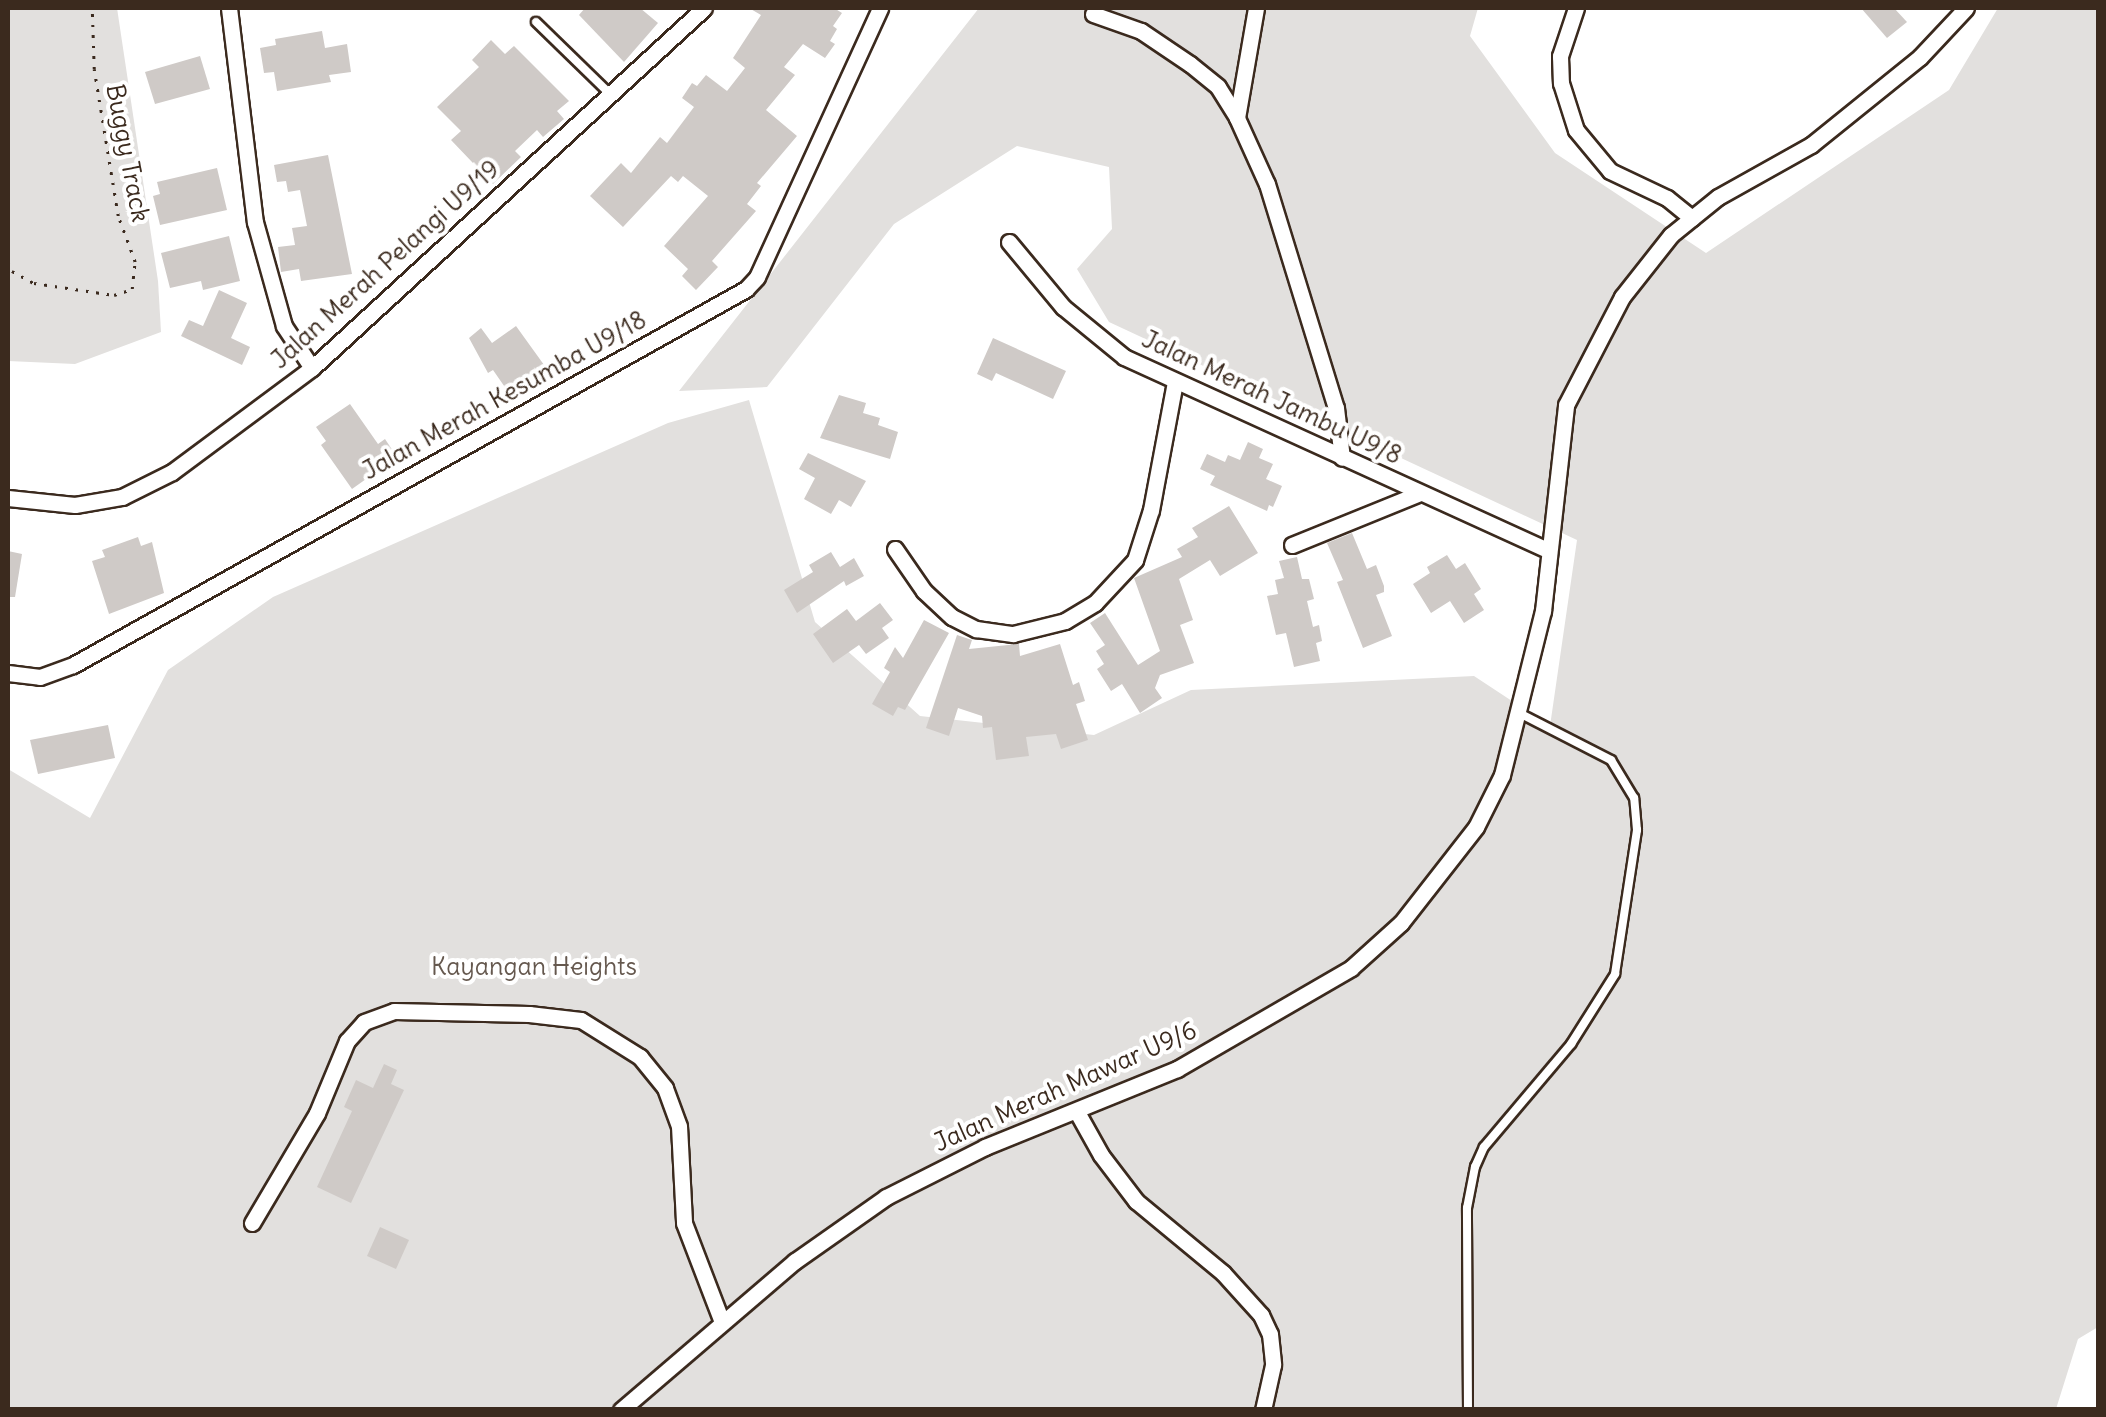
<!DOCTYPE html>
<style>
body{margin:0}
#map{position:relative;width:2106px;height:1417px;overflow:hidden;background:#fff;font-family:Delius,sans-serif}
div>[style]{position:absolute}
.green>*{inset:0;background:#e2e0de}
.building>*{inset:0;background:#cfcac7}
.path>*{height:2.5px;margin-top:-1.25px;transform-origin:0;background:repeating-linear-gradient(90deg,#3b2a1e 0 2.5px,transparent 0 10.5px)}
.roads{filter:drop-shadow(2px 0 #3b2a1e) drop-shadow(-2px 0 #3b2a1e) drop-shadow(0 2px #3b2a1e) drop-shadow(0 -2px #3b2a1e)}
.service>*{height:8px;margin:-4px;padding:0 4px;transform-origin:4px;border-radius:4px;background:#fff}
.minor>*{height:15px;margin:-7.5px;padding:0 7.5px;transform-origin:7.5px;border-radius:7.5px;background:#fff}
span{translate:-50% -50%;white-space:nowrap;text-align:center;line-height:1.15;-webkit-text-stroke:8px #fff;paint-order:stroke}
.street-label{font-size:25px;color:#3b2a1e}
.park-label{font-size:25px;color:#65584e}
.frame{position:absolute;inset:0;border:10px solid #3b2a1e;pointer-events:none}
</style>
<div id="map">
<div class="green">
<i style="clip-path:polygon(8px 8px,117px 8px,158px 281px,161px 332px,75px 364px,8px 361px)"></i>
<i style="clip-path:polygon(979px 8px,1478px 8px,1470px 36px,1555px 153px,1706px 253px,1949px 90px,1998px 8px,2098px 8px,2098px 1327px,2078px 1339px,2056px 1409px,8px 1409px,8px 769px,90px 818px,168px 670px,273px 597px,668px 423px,749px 400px,815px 622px,920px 716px,1094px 735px,1191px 690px,1474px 676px,1550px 726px,1577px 540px,1109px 322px,1077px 269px,1112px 229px,1109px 167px,1017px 146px,894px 224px,767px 387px,679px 391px)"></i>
</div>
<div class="building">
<i style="clip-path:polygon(585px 8px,640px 8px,658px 23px,624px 62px,579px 15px)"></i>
<i style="clip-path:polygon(749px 8px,834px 8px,842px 13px,833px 26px,837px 29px,830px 41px,835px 44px,825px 58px,803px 44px,784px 67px,795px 75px,766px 110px,797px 136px,757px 183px,761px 186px,747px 204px,756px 211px,712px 261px,718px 267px,696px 290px,682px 276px,688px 269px,664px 246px,708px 196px,683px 176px,678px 182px,671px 176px,623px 227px,590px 196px,621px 163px,631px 173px,660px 137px,667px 143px,694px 107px,682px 98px,692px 83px,697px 86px,706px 75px,727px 91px,745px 68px,733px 58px,761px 15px)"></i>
<i style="clip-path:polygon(1861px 8px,1894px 8px,1907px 22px,1887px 38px)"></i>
<i style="clip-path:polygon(322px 31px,325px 48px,347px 44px,351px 72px,329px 75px,331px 82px,277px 91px,274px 72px,264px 73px,260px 48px,276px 45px,275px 39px)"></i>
<i style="clip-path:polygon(491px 40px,505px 54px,514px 46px,569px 101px,557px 111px,564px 119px,543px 137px,537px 130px,515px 151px,521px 157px,493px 184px,451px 140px,461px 131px,437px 107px,479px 67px,472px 60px)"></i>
<i style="clip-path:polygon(200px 56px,210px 89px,155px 104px,145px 72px)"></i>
<i style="clip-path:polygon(328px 155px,352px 274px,301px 281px,299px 269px,281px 272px,278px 247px,295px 245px,292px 228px,307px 226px,300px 190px,288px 192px,286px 181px,277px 182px,274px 165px)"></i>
<i style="clip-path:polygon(217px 168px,227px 210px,160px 225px,153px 196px,160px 194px,157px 182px)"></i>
<i style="clip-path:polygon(229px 236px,240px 281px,203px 290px,201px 281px,170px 288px,161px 253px)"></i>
<i style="clip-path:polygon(219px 290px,247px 303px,231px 338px,250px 347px,242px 365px,181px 336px,189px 320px,203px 326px)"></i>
<i style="clip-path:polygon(516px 326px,552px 376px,535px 388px,530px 382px,511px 396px,493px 370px,488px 373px,469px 338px,481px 328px,492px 343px)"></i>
<i style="clip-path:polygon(993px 338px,1066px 371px,1053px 399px,996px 373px,992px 381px,977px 374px)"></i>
<i style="clip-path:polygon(839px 395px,866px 403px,863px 413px,880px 418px,878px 425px,898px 432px,890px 459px,820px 438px)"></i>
<i style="clip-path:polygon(350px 404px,378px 444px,385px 439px,397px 457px,352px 489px,321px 445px,326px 441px,316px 427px)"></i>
<i style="clip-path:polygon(1248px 442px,1263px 449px,1259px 458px,1273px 464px,1266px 479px,1282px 486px,1273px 507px,1269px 505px,1267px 511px,1210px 485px,1215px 476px,1200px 469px,1207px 454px,1225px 462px,1228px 455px,1240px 460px)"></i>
<i style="clip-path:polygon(808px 453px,866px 481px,851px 507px,839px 500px,831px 514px,804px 499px,815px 478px,799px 469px)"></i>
<i style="clip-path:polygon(1229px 506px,1258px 553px,1220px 576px,1210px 560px,1179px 579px,1193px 620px,1180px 625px,1194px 663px,1160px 675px,1155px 688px,1162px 698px,1140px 713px,1122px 684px,1111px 691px,1097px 669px,1104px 664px,1096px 651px,1105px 645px,1090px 623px,1105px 613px,1138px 665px,1160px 651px,1134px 578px,1182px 557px,1177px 549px,1198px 537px,1192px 528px)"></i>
<i style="clip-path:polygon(1352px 533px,1367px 569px,1376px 565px,1384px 586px,1384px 592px,1376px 595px,1392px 636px,1363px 648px,1337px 582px,1343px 580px,1327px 543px)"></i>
<i style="clip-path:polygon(138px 537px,141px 546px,152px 542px,164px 593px,109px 614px,92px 561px,105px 557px,102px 550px)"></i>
<i style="clip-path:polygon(8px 551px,22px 554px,15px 597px,8px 597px)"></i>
<i style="clip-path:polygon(831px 552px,840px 567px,854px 558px,864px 576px,846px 586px,844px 581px,797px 613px,784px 590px,813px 572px,809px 565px)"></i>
<i style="clip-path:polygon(1447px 555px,1456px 569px,1465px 563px,1481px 589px,1474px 594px,1484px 610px,1464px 623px,1450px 601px,1431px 613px,1413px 584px,1430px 573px,1427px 567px)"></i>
<i style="clip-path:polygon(1297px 557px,1302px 579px,1309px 579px,1314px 599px,1307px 601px,1313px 627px,1319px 625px,1322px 641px,1316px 643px,1320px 661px,1294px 667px,1286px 633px,1276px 635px,1267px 596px,1278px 594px,1275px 580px,1284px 578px,1279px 561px)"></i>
<i style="clip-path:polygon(880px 603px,893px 620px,882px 628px,889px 638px,866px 654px,859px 645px,833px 663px,813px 634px,847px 609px,856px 621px)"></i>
<i style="clip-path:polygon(924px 620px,949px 633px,905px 710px,898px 707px,893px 716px,872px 704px,890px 672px,884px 668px,895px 647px,903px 658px)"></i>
<i style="clip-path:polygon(957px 635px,972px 640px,969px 649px,1019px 644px,1020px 656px,1060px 644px,1073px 685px,1079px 682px,1085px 701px,1076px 704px,1088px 740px,1061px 749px,1056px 734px,1026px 737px,1029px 756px,996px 760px,992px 727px,983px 728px,982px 716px,958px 708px,949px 736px,926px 728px)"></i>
<i style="clip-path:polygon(108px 725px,115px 758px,38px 774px,30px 740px)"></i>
<i style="clip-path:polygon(384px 1064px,397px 1070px,391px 1084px,404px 1090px,351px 1203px,317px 1187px,352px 1111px,344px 1107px,356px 1080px,373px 1088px)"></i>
<i style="clip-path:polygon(380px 1227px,409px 1240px,396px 1269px,367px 1256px)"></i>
</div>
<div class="path">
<i style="left:8px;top:262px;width:10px;rotate:66deg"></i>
<i style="left:12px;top:271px;width:25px;rotate:29deg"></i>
<i style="left:34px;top:283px;width:81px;rotate:8.5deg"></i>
<i style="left:114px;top:295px;width:19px;rotate:-18deg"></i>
<i style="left:132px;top:289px;width:27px;rotate:-84deg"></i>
<i style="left:135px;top:262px;width:49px;rotate:-110.3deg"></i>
<i style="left:118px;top:216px;width:149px;rotate:-99.3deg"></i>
<i style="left:94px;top:69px;width:61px;rotate:-91.9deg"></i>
</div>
<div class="roads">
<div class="service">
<i style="left:536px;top:22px;width:102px;rotate:44.2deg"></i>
<i style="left:1468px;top:1410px;width:202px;rotate:-90.3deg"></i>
<i style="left:1467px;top:1208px;width:42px;rotate:-79deg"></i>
<i style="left:1475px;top:1167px;width:22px;rotate:-66deg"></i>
<i style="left:1484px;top:1147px;width:135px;rotate:-49.8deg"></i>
<i style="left:1571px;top:1044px;width:83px;rotate:-57.8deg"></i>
<i style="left:1615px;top:974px;width:146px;rotate:-81.3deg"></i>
<i style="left:1637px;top:830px;width:32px;rotate:-95deg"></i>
<i style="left:1634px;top:798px;width:44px;rotate:-121.2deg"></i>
<i style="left:1611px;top:760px;width:103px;rotate:-152.9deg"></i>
</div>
<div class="minor">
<i style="left:229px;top:8px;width:216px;rotate:83.1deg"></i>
<i style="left:255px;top:222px;width:108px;rotate:74.4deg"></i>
<i style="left:284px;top:326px;width:50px;rotate:56.3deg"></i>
<i style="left:1576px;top:8px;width:51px;rotate:108.4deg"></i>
<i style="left:1560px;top:56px;width:27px;rotate:88deg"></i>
<i style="left:1561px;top:83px;width:49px;rotate:72.3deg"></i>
<i style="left:1576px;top:130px;width:53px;rotate:50.3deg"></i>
<i style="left:1610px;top:171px;width:63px;rotate:25.3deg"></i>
<i style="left:1667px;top:198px;width:32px;rotate:39deg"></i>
<i style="left:1093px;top:14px;width:51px;rotate:19.5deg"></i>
<i style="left:1141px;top:31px;width:59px;rotate:34deg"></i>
<i style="left:1190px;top:64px;width:36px;rotate:39deg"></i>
<i style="left:1218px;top:87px;width:36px;rotate:58deg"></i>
<i style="left:1237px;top:118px;width:72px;rotate:65.6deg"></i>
<i style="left:1267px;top:184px;width:234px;rotate:72.9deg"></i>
<i style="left:1336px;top:408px;width:50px;rotate:83.2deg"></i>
<i style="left:1237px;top:118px;width:112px;rotate:-80.2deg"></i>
<i style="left:1009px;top:242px;width:85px;rotate:50.3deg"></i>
<i style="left:1063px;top:307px;width:79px;rotate:39.3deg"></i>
<i style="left:1124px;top:357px;width:466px;rotate:24.5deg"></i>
<i style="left:8px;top:498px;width:67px;rotate:6deg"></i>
<i style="left:75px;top:505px;width:48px;rotate:-9.7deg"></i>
<i style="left:122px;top:497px;width:56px;rotate:-26.6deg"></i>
<i style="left:172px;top:472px;width:174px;rotate:-36.6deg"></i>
<i style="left:312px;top:368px;width:532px;rotate:-42.56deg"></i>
<i style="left:1292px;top:545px;width:138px;rotate:-22.1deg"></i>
<i style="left:895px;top:549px;width:51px;rotate:55.4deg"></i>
<i style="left:924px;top:591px;width:38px;rotate:43deg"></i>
<i style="left:952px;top:617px;width:27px;rotate:27deg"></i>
<i style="left:976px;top:629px;width:37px;rotate:8deg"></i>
<i style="left:1013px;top:634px;width:54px;rotate:-14deg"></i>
<i style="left:1065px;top:621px;width:35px;rotate:-31deg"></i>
<i style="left:1095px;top:603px;width:59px;rotate:-47.1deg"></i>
<i style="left:1135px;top:560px;width:52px;rotate:-72.3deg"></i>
<i style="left:1151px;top:510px;width:130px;rotate:-79.4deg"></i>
<i style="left:8px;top:673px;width:32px;rotate:7deg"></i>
<i style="left:40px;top:677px;width:35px;rotate:-20deg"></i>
<i style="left:73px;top:665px;width:771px;rotate:-29.19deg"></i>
<i style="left:746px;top:289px;width:16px;rotate:-47deg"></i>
<i style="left:757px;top:277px;width:296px;rotate:-65.4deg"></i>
<i style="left:1077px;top:1112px;width:49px;rotate:60.8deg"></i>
<i style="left:1101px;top:1155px;width:58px;rotate:52.7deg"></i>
<i style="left:1136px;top:1201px;width:113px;rotate:39.6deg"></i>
<i style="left:1223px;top:1273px;width:57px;rotate:47.9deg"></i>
<i style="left:1261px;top:1315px;width:21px;rotate:65deg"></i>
<i style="left:1270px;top:1334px;width:31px;rotate:84deg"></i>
<i style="left:1273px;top:1365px;width:46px;rotate:102.5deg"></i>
<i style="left:252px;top:1223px;width:128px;rotate:-59.4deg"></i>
<i style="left:317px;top:1113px;width:78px;rotate:-67.4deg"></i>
<i style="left:347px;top:1041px;width:25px;rotate:-48deg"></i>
<i style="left:364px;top:1022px;width:32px;rotate:-20deg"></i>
<i style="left:394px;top:1011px;width:135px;rotate:1.3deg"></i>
<i style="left:529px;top:1014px;width:52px;rotate:6.6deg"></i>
<i style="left:581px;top:1020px;width:70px;rotate:32.1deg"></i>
<i style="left:640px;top:1057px;width:40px;rotate:51deg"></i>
<i style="left:665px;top:1088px;width:40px;rotate:69.8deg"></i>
<i style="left:679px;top:1126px;width:97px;rotate:87deg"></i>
<i style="left:684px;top:1223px;width:106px;rotate:69deg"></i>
<i style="left:621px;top:1410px;width:229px;rotate:-40.6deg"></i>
<i style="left:795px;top:1261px;width:111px;rotate:-35.1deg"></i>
<i style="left:886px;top:1197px;width:111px;rotate:-26.8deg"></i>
<i style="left:985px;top:1147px;width:207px;rotate:-22.1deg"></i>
<i style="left:1177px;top:1069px;width:201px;rotate:-30.1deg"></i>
<i style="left:1351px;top:968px;width:67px;rotate:-42deg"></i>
<i style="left:1401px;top:923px;width:122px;rotate:-52deg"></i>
<i style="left:1476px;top:827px;width:58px;rotate:-63.4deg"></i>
<i style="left:1502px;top:775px;width:169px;rotate:-76deg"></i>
<i style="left:1543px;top:611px;width:207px;rotate:-83.6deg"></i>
<i style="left:1566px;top:405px;width:122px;rotate:-62.6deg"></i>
<i style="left:1622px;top:297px;width:79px;rotate:-51.7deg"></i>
<i style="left:1671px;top:235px;width:60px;rotate:-39deg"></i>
<i style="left:1718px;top:197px;width:107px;rotate:-29.2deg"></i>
<i style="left:1811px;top:145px;width:140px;rotate:-38.9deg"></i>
<i style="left:1920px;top:57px;width:67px;rotate:-46.8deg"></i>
</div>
</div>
<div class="street-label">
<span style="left:128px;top:153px;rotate:79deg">Buggy Track</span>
<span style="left:385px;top:264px;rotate:-42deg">Jalan Merah Pelangi U9/19</span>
<span style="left:504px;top:395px;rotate:-29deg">Jalan Merah Kesumba U9/18</span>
<span style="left:1272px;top:397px;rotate:25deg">Jalan Merah Jambu U9/8</span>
<span style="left:1065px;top:1086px;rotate:-24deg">Jalan Merah Mawar U9/6</span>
</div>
<div class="park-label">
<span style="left:534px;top:966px">Kayangan Heights</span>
</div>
<div class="frame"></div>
</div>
